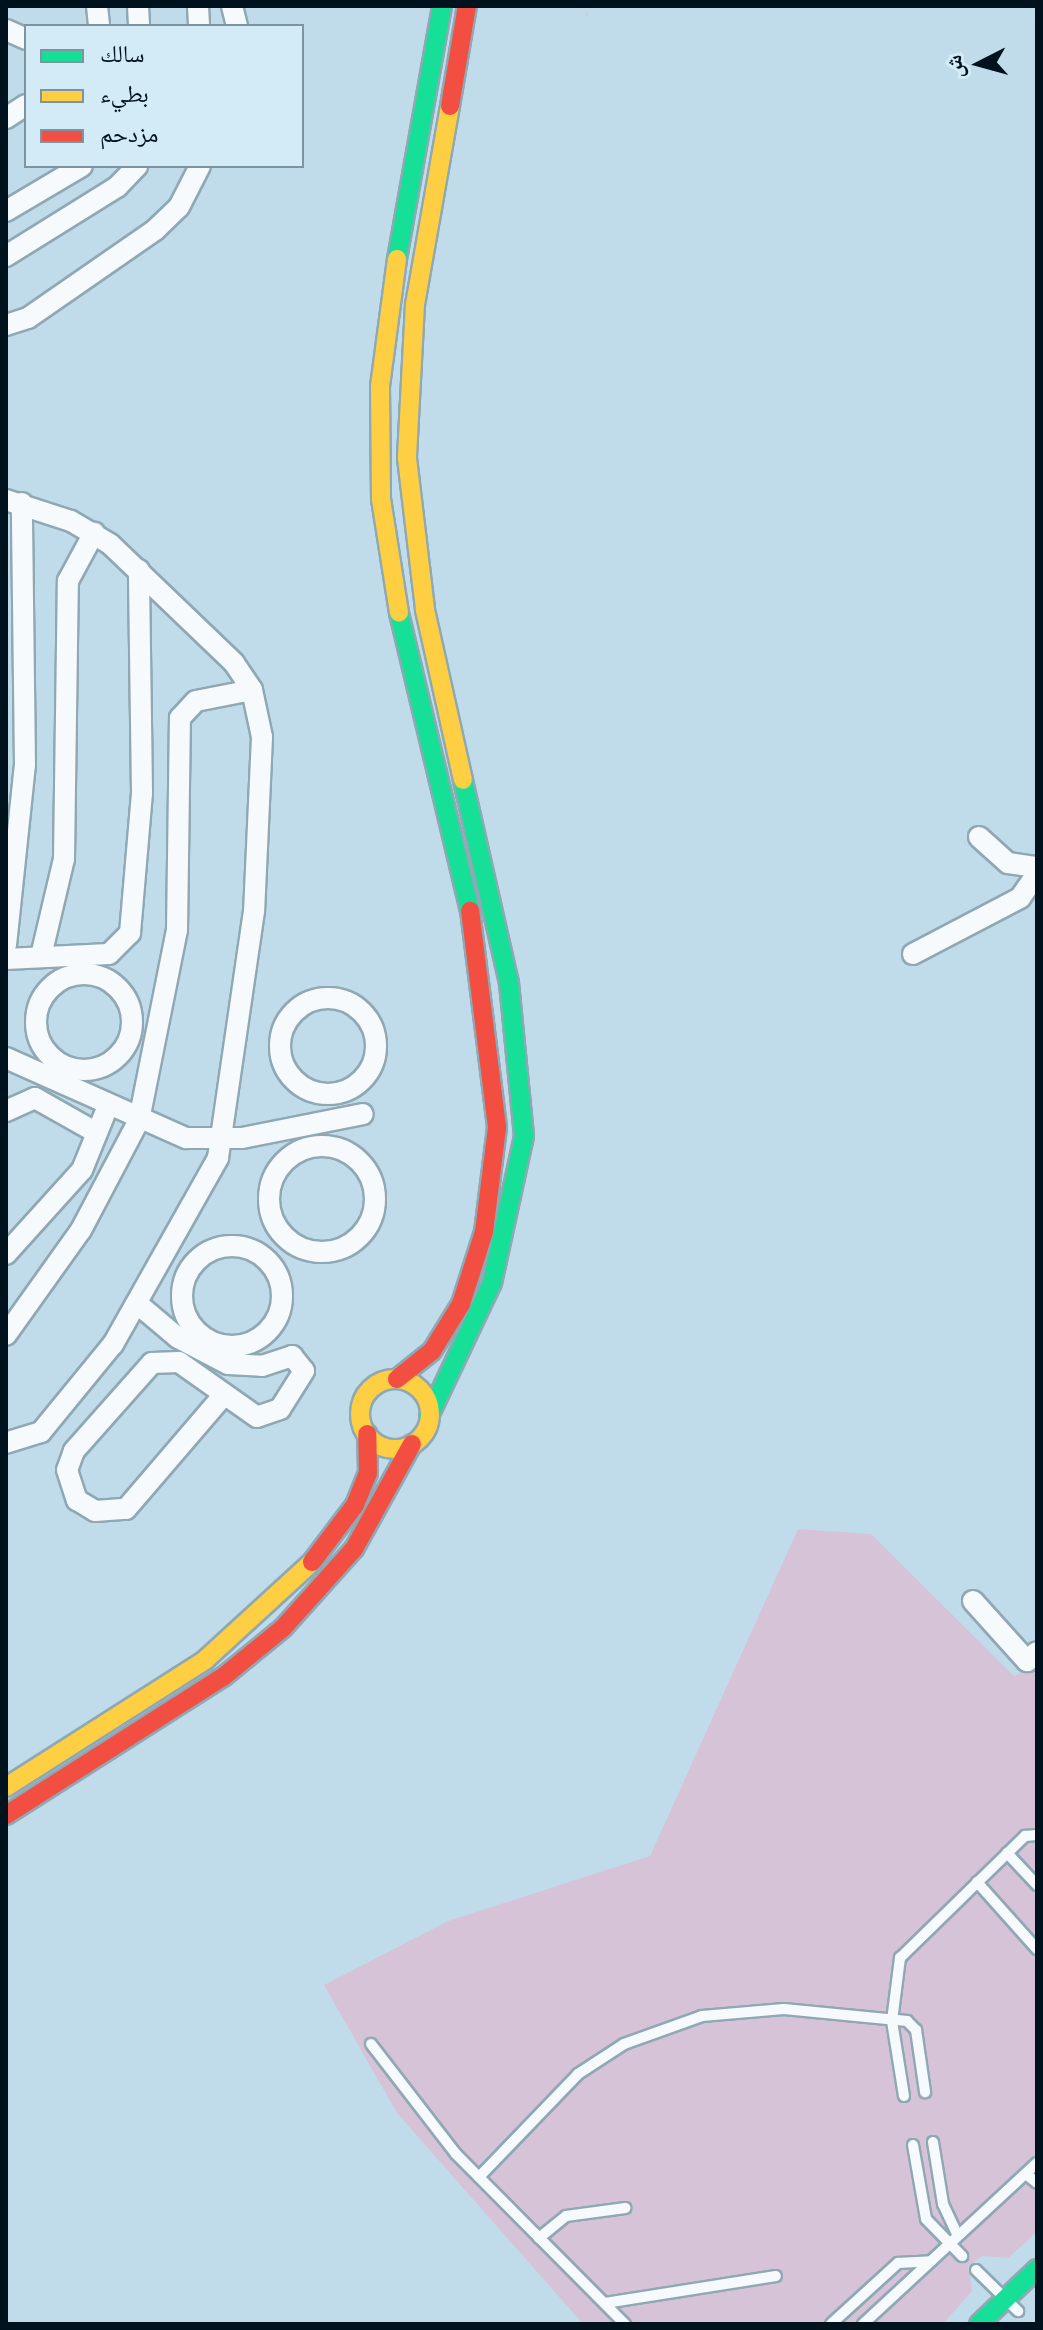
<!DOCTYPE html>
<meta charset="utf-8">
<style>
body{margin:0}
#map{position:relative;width:1043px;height:2330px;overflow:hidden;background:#c0dcea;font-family:"Crimson Pro","Noto Naskh Arabic",serif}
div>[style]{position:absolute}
.green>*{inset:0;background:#d7c3d8}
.path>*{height:3px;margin-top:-1.5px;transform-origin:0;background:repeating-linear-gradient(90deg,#cad4d8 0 6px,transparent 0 10px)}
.roads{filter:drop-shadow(2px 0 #8fa8b4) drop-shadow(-2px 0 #8fa8b4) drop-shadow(0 2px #8fa8b4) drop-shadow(0 -2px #8fa8b4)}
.lane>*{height:10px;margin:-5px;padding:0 5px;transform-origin:5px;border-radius:5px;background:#f6fafc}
.street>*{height:20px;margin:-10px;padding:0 10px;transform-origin:10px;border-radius:10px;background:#f6fafc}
.street>.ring{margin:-10px;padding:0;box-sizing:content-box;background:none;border:20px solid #f6fafc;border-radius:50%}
.fast>*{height:18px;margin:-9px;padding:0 9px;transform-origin:9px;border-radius:9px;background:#16e098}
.slow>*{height:18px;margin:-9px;padding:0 9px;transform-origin:9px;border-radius:9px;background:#ffcf43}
.slow>.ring{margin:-9px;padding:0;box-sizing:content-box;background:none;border:18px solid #ffcf43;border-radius:50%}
.jam>*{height:18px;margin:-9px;padding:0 9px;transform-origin:9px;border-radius:9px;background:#f24e42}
span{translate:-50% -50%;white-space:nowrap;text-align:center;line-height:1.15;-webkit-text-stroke:7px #d2ebf7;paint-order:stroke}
.frame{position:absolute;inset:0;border:8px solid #00121d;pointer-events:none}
.legend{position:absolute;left:24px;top:24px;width:280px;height:144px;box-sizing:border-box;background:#d2ebf7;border:2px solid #7e94a0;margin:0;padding:10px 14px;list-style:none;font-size:24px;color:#00121d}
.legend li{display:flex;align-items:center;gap:16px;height:40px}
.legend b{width:40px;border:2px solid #7e94a0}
.north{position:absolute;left:939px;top:24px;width:80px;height:80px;-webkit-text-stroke:6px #d2ebf7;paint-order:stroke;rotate:264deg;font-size:22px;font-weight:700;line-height:32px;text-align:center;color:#00121d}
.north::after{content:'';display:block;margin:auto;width:28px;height:36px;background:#00121d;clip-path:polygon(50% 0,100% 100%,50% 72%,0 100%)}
</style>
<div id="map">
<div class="green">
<i style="clip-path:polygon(798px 1529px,871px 1534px,1014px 1676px,1037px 1664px,1037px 2232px,1008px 2258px,983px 2256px,968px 2266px,972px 2291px,943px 2324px,583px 2324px,397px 2113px,324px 1985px,448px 1921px,650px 1856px)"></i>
</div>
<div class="path">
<i style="left:586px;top:17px;width:11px;rotate:-80deg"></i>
</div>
<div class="roads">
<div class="lane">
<i style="left:1007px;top:1853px;width:44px;rotate:46.8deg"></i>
<i style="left:977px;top:1882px;width:90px;rotate:48.2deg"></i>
<i style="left:371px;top:2044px;width:139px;rotate:52.3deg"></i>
<i style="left:456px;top:2154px;width:240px;rotate:45.2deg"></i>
<i style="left:904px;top:2096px;width:76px;rotate:-99.1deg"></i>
<i style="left:892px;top:2021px;width:64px;rotate:-82.8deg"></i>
<i style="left:900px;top:1958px;width:175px;rotate:-44.3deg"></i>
<i style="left:1025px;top:1836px;width:12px;rotate:-5deg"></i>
<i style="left:933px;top:2142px;width:63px;rotate:80.8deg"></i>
<i style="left:943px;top:2204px;width:35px;rotate:65deg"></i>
<i style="left:913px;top:2145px;width:75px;rotate:80deg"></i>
<i style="left:926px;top:2219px;width:52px;rotate:45.8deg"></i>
<i style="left:1026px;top:2174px;width:14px;rotate:39deg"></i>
<i style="left:479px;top:2177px;width:143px;rotate:-46.1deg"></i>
<i style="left:578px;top:2074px;width:55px;rotate:-33.1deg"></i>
<i style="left:624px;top:2044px;width:83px;rotate:-19.7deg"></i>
<i style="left:702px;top:2016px;width:82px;rotate:-4.9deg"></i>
<i style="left:784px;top:2009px;width:124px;rotate:5.6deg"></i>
<i style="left:907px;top:2021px;width:13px;rotate:45deg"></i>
<i style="left:916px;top:2030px;width:63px;rotate:81.7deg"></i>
<i style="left:539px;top:2238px;width:35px;rotate:-39deg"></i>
<i style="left:566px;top:2216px;width:60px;rotate:-7.7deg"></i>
<i style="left:976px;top:2270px;width:59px;rotate:44.3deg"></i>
<i style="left:605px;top:2303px;width:173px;rotate:-9deg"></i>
<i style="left:831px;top:2324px;width:91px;rotate:-42.3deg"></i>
<i style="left:898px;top:2263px;width:33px;rotate:-3deg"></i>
<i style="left:863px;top:2324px;width:237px;rotate:-42.8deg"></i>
</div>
<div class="street">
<i style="left:97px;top:6px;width:20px;rotate:84deg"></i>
<i style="left:138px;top:6px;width:20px;rotate:87deg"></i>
<i style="left:198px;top:6px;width:20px;rotate:87deg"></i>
<i style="left:232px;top:6px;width:21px;rotate:76deg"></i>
<i style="left:6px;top:30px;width:22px;rotate:24deg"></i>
<i style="left:6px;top:118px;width:24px;rotate:-33deg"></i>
<i style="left:6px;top:211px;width:88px;rotate:-30.6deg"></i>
<i style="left:6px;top:256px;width:131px;rotate:-31.9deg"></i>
<i style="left:117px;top:187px;width:29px;rotate:-46deg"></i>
<i style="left:6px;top:325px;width:23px;rotate:-18deg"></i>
<i style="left:28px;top:318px;width:155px;rotate:-34.7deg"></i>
<i style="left:155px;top:230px;width:33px;rotate:-44deg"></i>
<i style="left:179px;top:207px;width:46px;rotate:-62.9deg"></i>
<i style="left:6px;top:500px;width:68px;rotate:17.9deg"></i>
<i style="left:71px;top:521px;width:45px;rotate:30.5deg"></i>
<i style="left:110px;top:544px;width:172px;rotate:43.8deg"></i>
<i style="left:234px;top:663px;width:32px;rotate:56deg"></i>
<i style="left:979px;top:837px;width:39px;rotate:42deg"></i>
<i style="left:1008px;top:863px;width:29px;rotate:8deg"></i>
<i style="left:6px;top:945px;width:181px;rotate:-84deg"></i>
<i style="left:25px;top:765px;width:262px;rotate:-90.7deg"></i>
<i style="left:913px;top:954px;width:121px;rotate:-27.6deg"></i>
<i style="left:1020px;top:898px;width:29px;rotate:-55deg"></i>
<i style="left:41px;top:956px;width:100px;rotate:-76.7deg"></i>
<i style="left:64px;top:859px;width:278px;rotate:-89.2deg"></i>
<i style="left:68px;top:581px;width:55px;rotate:-61.6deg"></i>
<i style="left:6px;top:959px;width:103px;rotate:-2.8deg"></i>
<i style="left:109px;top:954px;width:30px;rotate:-45deg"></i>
<i style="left:130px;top:933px;width:141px;rotate:-85.1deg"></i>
<i style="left:142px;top:793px;width:223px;rotate:-90.8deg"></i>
<i class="ring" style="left:36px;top:974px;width:76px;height:76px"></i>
<i class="ring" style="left:280px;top:998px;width:76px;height:76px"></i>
<i style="left:6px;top:1058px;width:197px;rotate:24deg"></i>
<i style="left:186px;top:1138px;width:56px"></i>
<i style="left:242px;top:1138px;width:123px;rotate:-11.2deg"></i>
<i style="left:6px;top:1111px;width:32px;rotate:-24deg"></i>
<i style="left:35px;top:1098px;width:71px;rotate:29.4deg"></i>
<i class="ring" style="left:269px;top:1146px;width:86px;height:86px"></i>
<i class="ring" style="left:182px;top:1246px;width:80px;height:80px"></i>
<i style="left:6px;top:1254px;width:113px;rotate:-47.9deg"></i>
<i style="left:82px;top:1170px;width:69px;rotate:-67.9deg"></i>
<i style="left:139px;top:1305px;width:51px;rotate:40.2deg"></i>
<i style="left:178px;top:1338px;width:56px;rotate:27.5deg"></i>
<i style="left:228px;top:1364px;width:34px;rotate:3deg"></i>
<i style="left:262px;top:1366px;width:32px;rotate:-18deg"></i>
<i style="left:292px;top:1356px;width:19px;rotate:51deg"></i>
<i style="left:304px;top:1371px;width:45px;rotate:122.3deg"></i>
<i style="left:280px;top:1409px;width:24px;rotate:161deg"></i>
<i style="left:257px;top:1417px;width:95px;rotate:-144.8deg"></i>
<i style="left:179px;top:1362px;width:27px;rotate:178deg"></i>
<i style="left:152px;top:1363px;width:118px;rotate:131.6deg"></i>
<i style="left:74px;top:1451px;width:20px;rotate:110deg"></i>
<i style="left:67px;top:1470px;width:32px;rotate:72deg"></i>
<i style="left:77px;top:1500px;width:21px;rotate:31deg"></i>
<i style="left:95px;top:1511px;width:31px;rotate:-4deg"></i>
<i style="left:126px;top:1509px;width:149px;rotate:-49.4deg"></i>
<i style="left:6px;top:1335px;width:129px;rotate:-54.5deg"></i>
<i style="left:81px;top:1230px;width:124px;rotate:-62.2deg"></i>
<i style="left:139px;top:1120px;width:194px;rotate:-78.7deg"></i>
<i style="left:177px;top:930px;width:212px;rotate:-89.2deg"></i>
<i style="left:180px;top:718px;width:23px;rotate:-47deg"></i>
<i style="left:196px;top:701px;width:57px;rotate:-11.1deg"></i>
<i style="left:252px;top:690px;width:48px;rotate:78deg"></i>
<i style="left:262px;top:737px;width:174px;rotate:92.6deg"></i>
<i style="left:254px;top:911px;width:250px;rotate:98.3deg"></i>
<i style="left:218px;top:1158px;width:214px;rotate:119.4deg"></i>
<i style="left:113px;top:1344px;width:114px;rotate:129.3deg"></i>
<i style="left:41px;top:1432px;width:37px;rotate:163deg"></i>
<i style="left:973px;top:1601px;width:81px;rotate:48deg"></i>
<i style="left:1027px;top:1661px;width:13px;rotate:-42deg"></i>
</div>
<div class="fast">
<i style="left:397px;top:259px;width:257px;rotate:-79.9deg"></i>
<i style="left:399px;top:613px;width:306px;rotate:76.6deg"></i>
<i style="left:429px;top:1416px;width:147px;rotate:-64.7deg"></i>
<i style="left:492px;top:1283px;width:150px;rotate:-77.7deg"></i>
<i style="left:524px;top:1136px;width:154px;rotate:-95.6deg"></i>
<i style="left:509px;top:983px;width:208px;rotate:-102.8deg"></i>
<i style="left:979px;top:2324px;width:80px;rotate:-43.5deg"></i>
</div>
<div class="slow">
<i style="left:450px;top:106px;width:201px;rotate:100deg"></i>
<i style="left:415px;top:304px;width:154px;rotate:93deg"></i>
<i style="left:407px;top:458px;width:153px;rotate:83.2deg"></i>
<i style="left:425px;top:610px;width:174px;rotate:77.4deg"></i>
<i style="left:397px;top:259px;width:128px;rotate:97.6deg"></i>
<i style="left:380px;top:386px;width:113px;rotate:89.5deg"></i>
<i style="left:381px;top:499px;width:115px;rotate:81deg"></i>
<i class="ring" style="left:360px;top:1379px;width:52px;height:52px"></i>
<i style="left:6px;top:1787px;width:236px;rotate:-32.5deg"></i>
<i style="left:205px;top:1660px;width:145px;rotate:-42.5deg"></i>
</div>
<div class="jam">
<i style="left:450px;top:106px;width:101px;rotate:-80.4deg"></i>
<i style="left:397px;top:1379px;width:45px;rotate:-38.7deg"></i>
<i style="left:432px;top:1351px;width:55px;rotate:-58.3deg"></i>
<i style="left:461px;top:1304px;width:76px;rotate:-72.3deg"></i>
<i style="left:484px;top:1232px;width:106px;rotate:-82.9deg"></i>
<i style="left:497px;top:1127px;width:218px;rotate:-97.1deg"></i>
<i style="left:312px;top:1562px;width:71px;rotate:-53deg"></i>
<i style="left:355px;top:1505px;width:35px;rotate:-68deg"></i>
<i style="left:368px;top:1473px;width:39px;rotate:-91deg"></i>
<i style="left:6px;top:1815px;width:257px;rotate:-32.5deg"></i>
<i style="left:223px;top:1677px;width:77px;rotate:-39.2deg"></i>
<i style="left:283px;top:1628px;width:106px;rotate:-48.1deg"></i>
<i style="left:354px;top:1549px;width:120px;rotate:-61.1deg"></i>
</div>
</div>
<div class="frame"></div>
<ul class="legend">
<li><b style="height:10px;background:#16e098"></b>سالك</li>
<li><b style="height:10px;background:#ffcf43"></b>بطيء</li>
<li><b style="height:10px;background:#f24e42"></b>مزدحم</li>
</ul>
<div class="north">ش</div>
</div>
